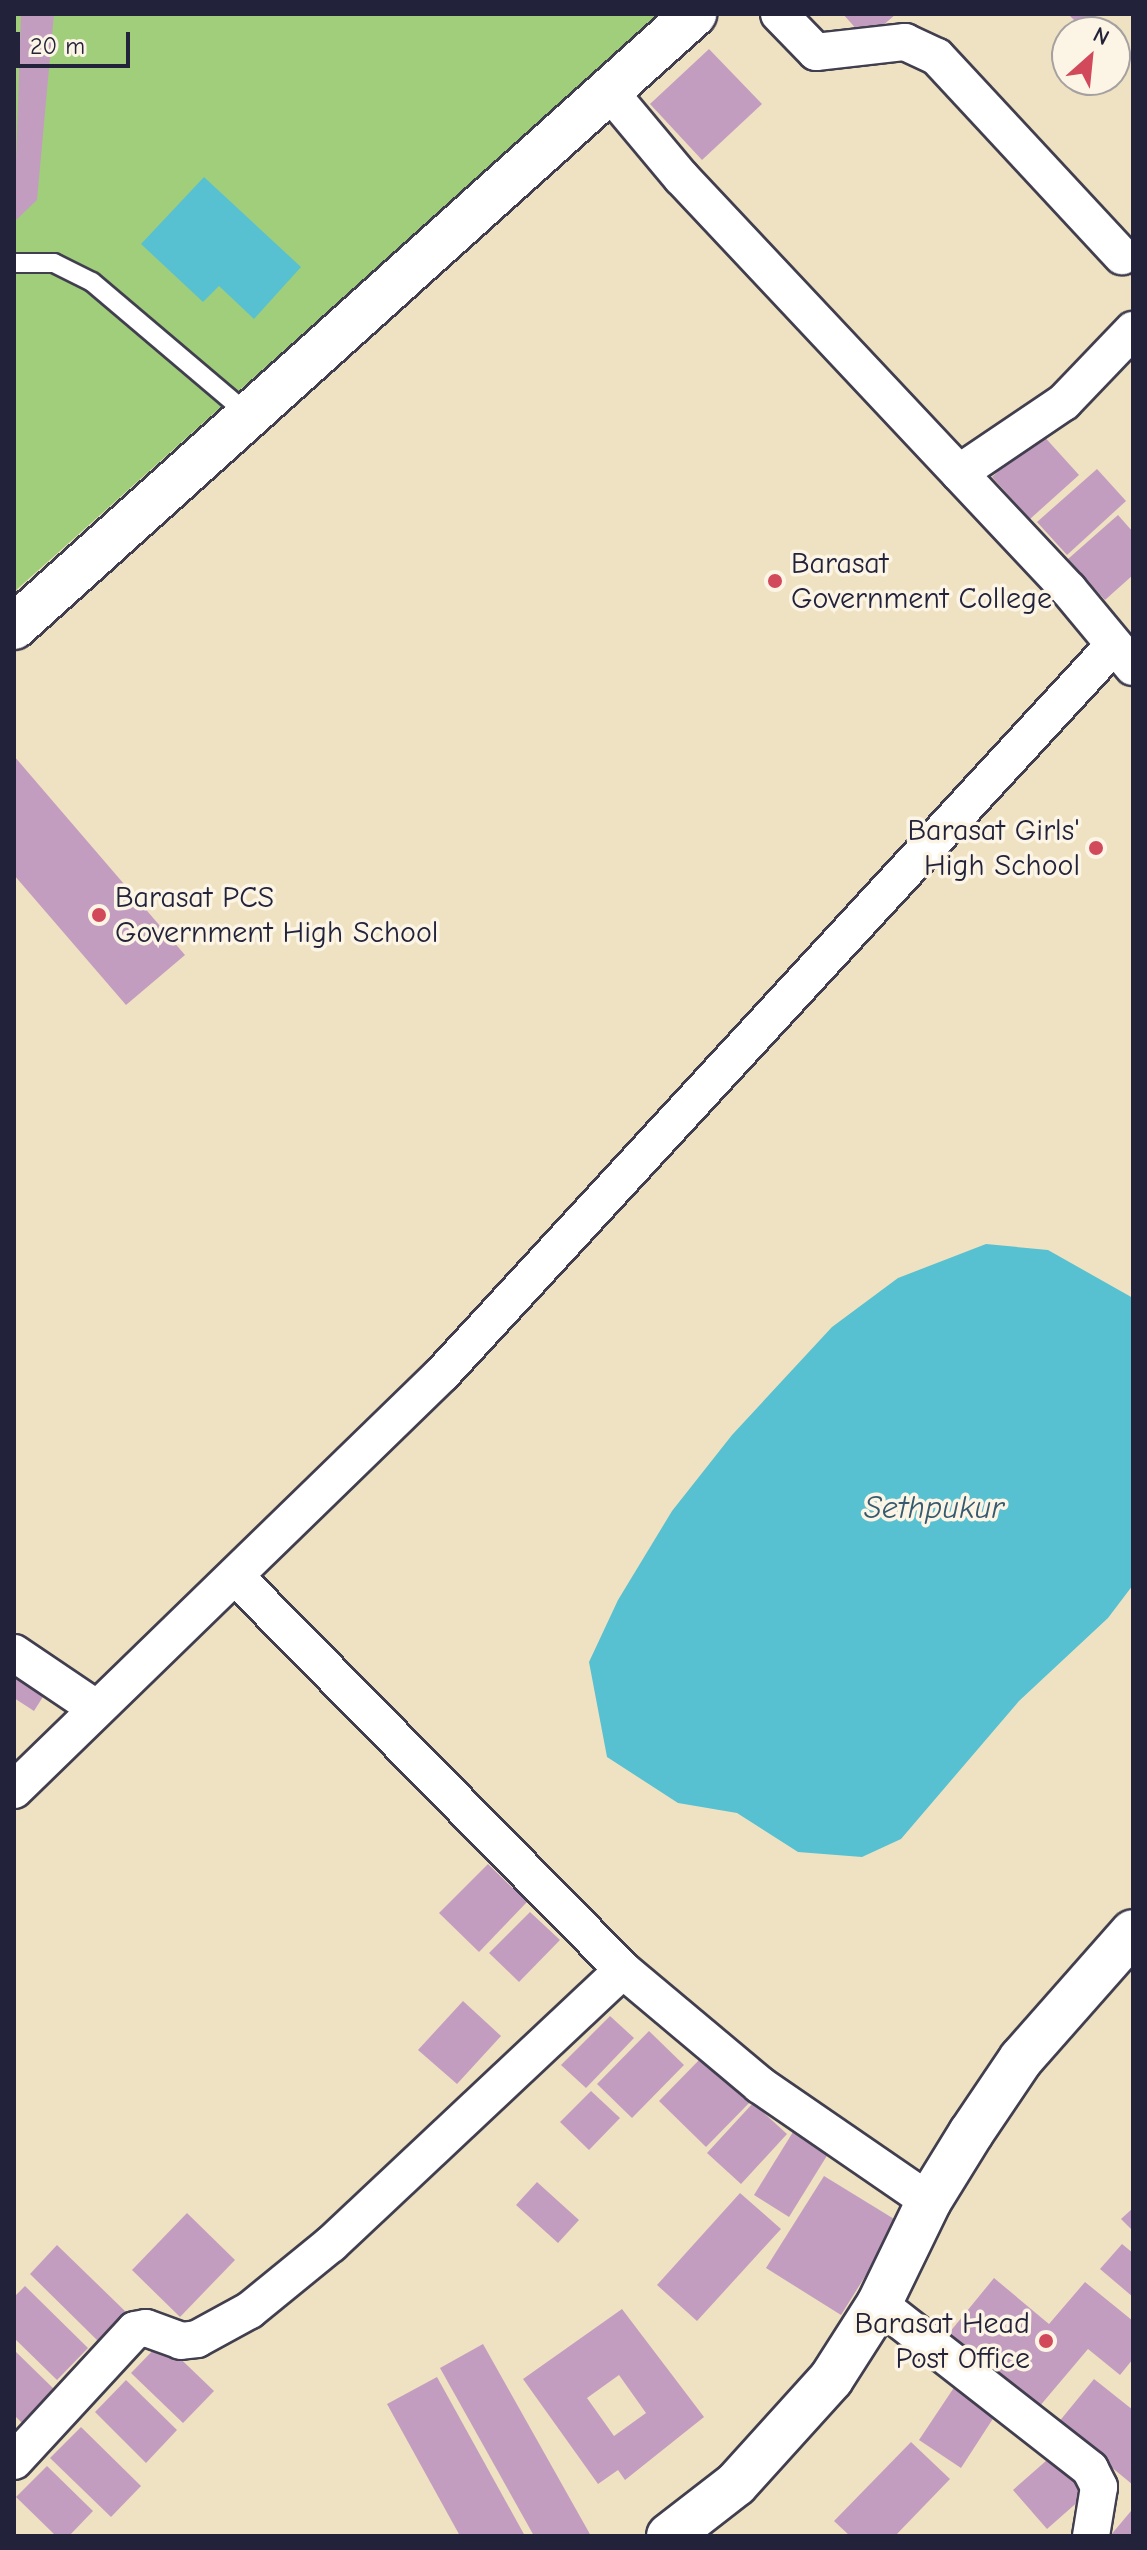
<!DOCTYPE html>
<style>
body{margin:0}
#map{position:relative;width:1147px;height:2550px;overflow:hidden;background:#efe2c2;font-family:"Comic Neue",sans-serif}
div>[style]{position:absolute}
.green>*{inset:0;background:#a1ce7b}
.water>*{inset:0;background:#57c1d2}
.building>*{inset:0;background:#c39dc0}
.roads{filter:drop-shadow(2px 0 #413f4f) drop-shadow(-2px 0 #413f4f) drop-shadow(0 2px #413f4f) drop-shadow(0 -2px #413f4f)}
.lane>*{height:18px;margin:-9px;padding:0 9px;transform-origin:9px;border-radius:9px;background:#fff}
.street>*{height:36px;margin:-18px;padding:0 18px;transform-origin:18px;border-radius:18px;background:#fff}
.secondary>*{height:44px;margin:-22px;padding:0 22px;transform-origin:22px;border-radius:22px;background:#fff}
.highway>*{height:44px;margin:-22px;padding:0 22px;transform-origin:22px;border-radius:22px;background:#fff}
.dots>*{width:22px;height:22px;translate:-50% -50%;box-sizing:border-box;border:4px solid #fcf5e5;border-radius:50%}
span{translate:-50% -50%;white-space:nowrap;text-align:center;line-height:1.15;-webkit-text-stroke:7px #fcf5e5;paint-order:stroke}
.poi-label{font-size:30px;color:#22223b}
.left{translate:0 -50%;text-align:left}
.right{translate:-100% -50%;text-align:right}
.water-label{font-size:32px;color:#355a70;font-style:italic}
.frame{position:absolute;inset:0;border:16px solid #22223b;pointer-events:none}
.north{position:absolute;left:1051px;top:16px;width:80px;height:80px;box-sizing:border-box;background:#fcf5e5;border:2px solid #a5a1a1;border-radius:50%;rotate:27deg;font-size:22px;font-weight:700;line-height:32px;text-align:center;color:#22223b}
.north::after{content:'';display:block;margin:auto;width:28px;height:36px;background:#d1495b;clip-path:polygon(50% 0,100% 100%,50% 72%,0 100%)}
.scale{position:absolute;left:16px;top:32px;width:114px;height:36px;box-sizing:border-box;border:4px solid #22223b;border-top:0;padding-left:10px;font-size:24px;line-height:28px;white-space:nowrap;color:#22223b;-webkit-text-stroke:6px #fcf5e5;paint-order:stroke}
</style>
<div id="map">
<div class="green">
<i style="clip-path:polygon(14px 14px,660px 14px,14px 592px)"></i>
</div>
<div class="water">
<i style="clip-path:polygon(204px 177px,301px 267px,254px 319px,219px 286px,203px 302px,141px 244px)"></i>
<i style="clip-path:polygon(986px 1244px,1048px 1250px,1133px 1298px,1133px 1585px,1108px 1618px,1019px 1701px,901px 1839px,862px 1857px,798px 1852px,737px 1813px,678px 1803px,607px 1757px,589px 1662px,618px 1600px,672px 1511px,732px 1435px,832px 1327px,898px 1278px)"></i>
</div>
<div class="building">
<i style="clip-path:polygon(21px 14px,54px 14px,37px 200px,14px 222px)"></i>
<i style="clip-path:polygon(843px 14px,896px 14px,866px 40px)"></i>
<i style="clip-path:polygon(1068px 14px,1098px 14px,1083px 29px)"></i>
<i style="clip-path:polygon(709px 49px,762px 104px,702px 160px,650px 104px)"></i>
<i style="clip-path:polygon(1041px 433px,1079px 475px,1030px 519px,992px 477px)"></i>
<i style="clip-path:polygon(1097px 469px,1126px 501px,1067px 555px,1037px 522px)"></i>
<i style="clip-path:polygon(1118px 515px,1133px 532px,1133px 575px,1105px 600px,1068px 559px)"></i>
<i style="clip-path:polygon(14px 756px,185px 955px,126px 1005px,14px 875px)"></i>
<i style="clip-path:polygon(14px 1661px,51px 1684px,34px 1711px,14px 1698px)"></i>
<i style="clip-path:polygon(488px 1864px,527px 1902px,479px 1952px,439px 1913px)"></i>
<i style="clip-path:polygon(530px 1912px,560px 1940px,519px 1982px,489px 1953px)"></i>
<i style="clip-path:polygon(463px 2001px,501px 2036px,457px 2084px,418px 2050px)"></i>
<i style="clip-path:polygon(610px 2016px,634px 2038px,586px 2088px,561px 2065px)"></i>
<i style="clip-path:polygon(649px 2031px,684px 2065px,632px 2118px,597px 2084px)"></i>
<i style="clip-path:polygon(704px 2055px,751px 2101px,706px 2147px,659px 2101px)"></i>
<i style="clip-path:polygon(591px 2091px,620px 2118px,589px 2150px,560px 2122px)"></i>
<i style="clip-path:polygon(753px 2103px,787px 2134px,741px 2184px,707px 2153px)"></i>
<i style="clip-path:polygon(793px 2132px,828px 2154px,789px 2217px,754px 2195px)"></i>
<i style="clip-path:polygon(824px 2176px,899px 2222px,841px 2315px,766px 2268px)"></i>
<i style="clip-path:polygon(537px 2182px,579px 2220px,558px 2243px,516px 2205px)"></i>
<i style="clip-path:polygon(740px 2193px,781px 2229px,697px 2321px,657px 2285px)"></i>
<i style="clip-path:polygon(1133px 2208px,1133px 2231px,1121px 2219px)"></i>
<i style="clip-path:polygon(187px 2213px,235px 2260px,180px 2317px,132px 2270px)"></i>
<i style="clip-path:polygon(1122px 2244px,1133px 2253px,1133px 2297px,1100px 2269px)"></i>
<i style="clip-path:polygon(57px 2245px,126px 2312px,98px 2341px,30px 2274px)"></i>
<i style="clip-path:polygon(994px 2278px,1049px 2324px,1085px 2282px,1133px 2321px,1133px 2359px,1120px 2375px,1088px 2349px,1039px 2407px,949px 2333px)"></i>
<i style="clip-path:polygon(25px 2286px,88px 2348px,57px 2380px,14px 2338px,14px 2297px)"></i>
<i style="clip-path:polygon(evenodd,622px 2309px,704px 2417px,625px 2480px,618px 2470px,598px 2484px,523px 2379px,622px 2309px,619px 2375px,646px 2413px,614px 2436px,587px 2398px,619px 2375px)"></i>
<i style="clip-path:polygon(162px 2341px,214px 2391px,183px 2423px,131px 2373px)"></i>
<i style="clip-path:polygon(483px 2344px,591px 2536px,534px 2536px,440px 2368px)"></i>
<i style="clip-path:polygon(14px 2350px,57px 2392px,24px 2425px,14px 2415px)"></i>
<i style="clip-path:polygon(437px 2377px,525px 2536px,460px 2536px,387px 2404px)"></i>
<i style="clip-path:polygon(1094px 2379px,1133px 2410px,1133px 2485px,1058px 2423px)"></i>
<i style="clip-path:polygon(126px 2380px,177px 2430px,146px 2463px,95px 2412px)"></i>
<i style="clip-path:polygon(955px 2386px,996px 2414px,961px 2468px,919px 2440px)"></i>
<i style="clip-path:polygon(81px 2427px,141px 2486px,111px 2517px,50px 2458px)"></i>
<i style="clip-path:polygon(911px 2442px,950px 2479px,895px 2536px,850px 2536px,834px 2521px)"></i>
<i style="clip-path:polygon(1055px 2453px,1089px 2492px,1047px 2529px,1013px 2490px)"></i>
<i style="clip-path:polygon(47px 2466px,93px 2511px,69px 2536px,56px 2536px,16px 2497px)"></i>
<i style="clip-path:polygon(1131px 2511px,1133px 2536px,1110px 2536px)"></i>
</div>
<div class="roads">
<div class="lane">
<i style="left:14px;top:263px;width:40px"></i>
<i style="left:54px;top:263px;width:42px;rotate:26.6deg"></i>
<i style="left:92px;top:282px;width:207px;rotate:40.3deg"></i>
</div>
<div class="street">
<i style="left:779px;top:14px;width:53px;rotate:45.8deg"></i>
<i style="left:816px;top:52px;width:90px;rotate:-6.4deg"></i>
<i style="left:905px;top:42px;width:35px;rotate:25deg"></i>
<i style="left:937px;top:57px;width:272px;rotate:47.1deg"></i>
<i style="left:609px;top:91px;width:112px;rotate:50.1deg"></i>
<i style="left:681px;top:177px;width:567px;rotate:46.79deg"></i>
<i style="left:1069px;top:590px;width:100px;rotate:50.3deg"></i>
<i style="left:959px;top:473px;width:127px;rotate:-34.1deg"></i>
<i style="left:1064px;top:402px;width:100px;rotate:-46.2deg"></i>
<i style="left:235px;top:1576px;width:553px;rotate:45.44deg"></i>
<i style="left:623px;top:1970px;width:179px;rotate:40deg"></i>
<i style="left:760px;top:2085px;width:205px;rotate:34.5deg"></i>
<i style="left:14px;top:1653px;width:100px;rotate:34deg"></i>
<i style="left:14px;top:1790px;width:597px;rotate:-44.19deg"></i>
<i style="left:442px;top:1374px;width:991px;rotate:-47.33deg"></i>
<i style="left:879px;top:2304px;width:268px;rotate:38deg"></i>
<i style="left:1090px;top:2469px;width:20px;rotate:63deg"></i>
<i style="left:1099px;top:2487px;width:50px;rotate:99.3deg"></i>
<i style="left:14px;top:2461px;width:178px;rotate:-47.3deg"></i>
<i style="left:135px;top:2330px;width:11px;rotate:-10deg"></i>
<i style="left:146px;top:2328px;width:37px;rotate:20deg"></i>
<i style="left:181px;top:2341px;width:16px;rotate:-7deg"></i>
<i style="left:197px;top:2339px;width:60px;rotate:-28.7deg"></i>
<i style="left:250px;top:2310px;width:104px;rotate:-39.2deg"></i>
<i style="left:331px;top:2244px;width:400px;rotate:-43.2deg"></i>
</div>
<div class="secondary">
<i style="left:14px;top:627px;width:916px;rotate:-42.03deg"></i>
</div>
<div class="highway">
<i style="left:669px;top:2536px;width:85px;rotate:-37.8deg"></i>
<i style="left:736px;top:2484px;width:142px;rotate:-47.9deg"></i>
<i style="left:831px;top:2379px;width:89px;rotate:-57.4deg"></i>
<i style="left:879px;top:2304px;width:114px;rotate:-64.1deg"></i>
<i style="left:929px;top:2201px;width:80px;rotate:-58.3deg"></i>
<i style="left:971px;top:2133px;width:89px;rotate:-56deg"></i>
<i style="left:1021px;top:2059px;width:169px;rotate:-48.6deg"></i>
</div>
</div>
<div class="dots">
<i style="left:775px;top:581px;background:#d1495b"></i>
<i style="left:1096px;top:848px;background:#d1495b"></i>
<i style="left:99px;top:915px;background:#d1495b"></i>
<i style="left:1046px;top:2341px;background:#d1495b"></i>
</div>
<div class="poi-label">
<span class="left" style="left:791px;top:581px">Barasat<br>Government College</span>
<span class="right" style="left:1080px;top:848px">Barasat Girls'<br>High School</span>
<span class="left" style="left:115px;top:915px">Barasat PCS<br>Government High School</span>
<span class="right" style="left:1030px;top:2341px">Barasat Head<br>Post Office</span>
</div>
<div class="water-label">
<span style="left:934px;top:1508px">Sethpukur</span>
</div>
<div class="frame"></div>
<div class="north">N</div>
<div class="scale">20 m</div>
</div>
